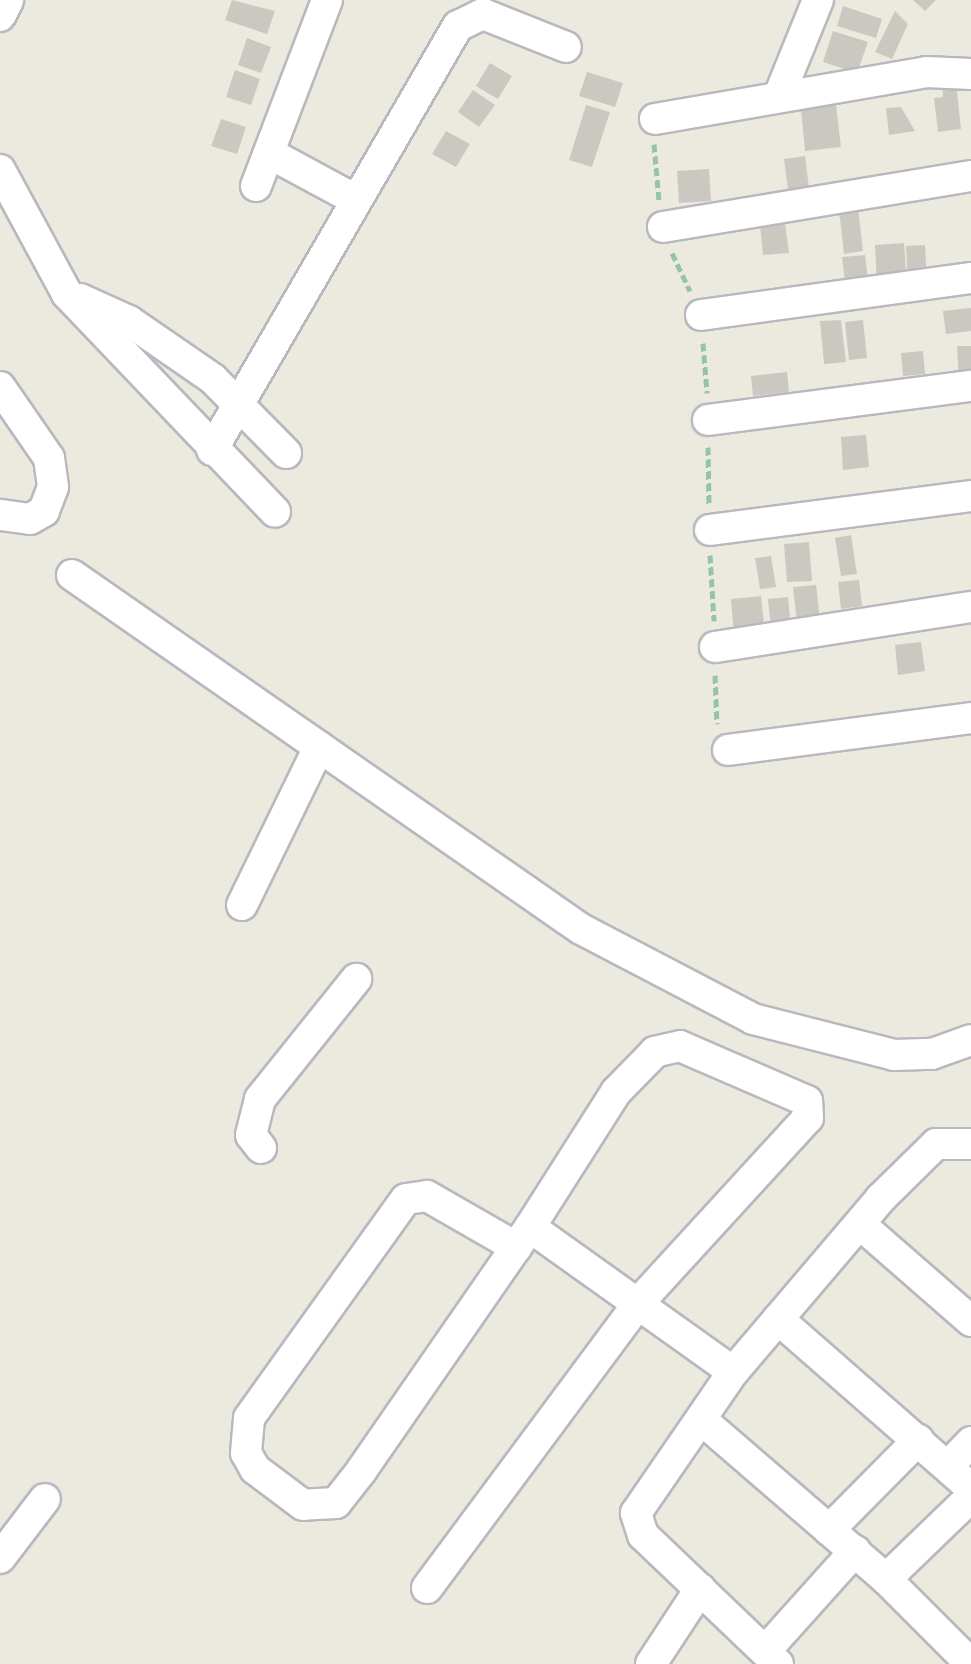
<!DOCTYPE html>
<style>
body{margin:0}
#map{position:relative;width:971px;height:1664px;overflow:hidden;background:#eceadf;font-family:Cabin,sans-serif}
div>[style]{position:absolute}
.building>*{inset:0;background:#cbc8c1}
.path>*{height:5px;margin-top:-2.5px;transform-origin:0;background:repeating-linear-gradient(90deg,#95c4a6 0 8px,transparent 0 12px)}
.roads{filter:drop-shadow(2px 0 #b7b9bf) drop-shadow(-2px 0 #b7b9bf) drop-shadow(0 2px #b7b9bf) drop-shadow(0 -2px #b7b9bf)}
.minor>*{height:30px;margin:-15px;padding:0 15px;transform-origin:15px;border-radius:15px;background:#fff}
span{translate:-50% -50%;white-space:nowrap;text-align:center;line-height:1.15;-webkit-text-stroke:6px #fff;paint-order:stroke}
</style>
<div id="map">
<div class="building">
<i style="clip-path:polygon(232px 0,275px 11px,267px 34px,225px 20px)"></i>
<i style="clip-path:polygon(913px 0,936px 0,925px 11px)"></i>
<i style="clip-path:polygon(843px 6px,882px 19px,876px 38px,837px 26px)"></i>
<i style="clip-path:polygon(895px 11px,908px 24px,892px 59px,875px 52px)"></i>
<i style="clip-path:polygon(833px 31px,868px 42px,857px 73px,823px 62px)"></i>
<i style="clip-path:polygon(247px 38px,271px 47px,261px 73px,238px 65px)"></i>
<i style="clip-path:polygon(490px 63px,512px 76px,498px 99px,476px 86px)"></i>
<i style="clip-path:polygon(235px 70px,260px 79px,251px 105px,226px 97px)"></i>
<i style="clip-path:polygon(587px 72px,623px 83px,615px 107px,579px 96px)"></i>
<i style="clip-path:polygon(956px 83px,961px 129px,938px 132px,934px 98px,943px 97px,942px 84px)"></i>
<i style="clip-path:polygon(473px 90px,495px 105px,479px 127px,458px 112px)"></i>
<i style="clip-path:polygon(586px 105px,610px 112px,592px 167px,569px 160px)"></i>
<i style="clip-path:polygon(836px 105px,841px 147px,805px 151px,801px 109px)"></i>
<i style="clip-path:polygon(901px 107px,915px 131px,889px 135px,886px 108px)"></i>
<i style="clip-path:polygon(221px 119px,246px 127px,237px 154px,211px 146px)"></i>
<i style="clip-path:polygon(446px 131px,470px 144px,456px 167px,432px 154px)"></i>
<i style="clip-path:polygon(805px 156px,809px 188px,788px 190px,784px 159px)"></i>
<i style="clip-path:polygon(709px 169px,711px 201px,679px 203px,677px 171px)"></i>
<i style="clip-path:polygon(858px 208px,863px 251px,844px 254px,839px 210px)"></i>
<i style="clip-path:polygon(785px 223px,789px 253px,763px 255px,760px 225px)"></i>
<i style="clip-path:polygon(904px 243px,907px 284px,877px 286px,875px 245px)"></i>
<i style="clip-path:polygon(925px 245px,927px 282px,908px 283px,906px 246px)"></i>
<i style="clip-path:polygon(865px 255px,869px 287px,846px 289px,842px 257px)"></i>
<i style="clip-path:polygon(971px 308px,971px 331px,946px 334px,943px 311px)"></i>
<i style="clip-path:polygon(841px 320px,846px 362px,824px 364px,820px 321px)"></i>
<i style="clip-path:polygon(863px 320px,867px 358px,849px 360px,845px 322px)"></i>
<i style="clip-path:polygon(957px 346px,971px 346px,971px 382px,959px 382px)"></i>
<i style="clip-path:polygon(923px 351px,925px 374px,903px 376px,901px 353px)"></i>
<i style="clip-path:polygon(787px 372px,789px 392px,753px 396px,751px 376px)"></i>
<i style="clip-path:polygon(866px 435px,869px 467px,843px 470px,841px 437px)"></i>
<i style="clip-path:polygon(851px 535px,857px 574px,841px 576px,835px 538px)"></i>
<i style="clip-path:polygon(809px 542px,812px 581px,787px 582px,784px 544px)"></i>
<i style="clip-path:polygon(771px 556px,776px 587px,760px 589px,755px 558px)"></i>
<i style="clip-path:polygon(859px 580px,862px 606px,841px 609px,838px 582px)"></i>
<i style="clip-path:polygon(816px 585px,820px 620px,797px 623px,793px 587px)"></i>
<i style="clip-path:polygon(761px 596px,765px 632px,734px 635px,731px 599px)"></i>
<i style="clip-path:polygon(788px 597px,791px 627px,771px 629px,768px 599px)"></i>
<i style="clip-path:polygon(921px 642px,925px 671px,898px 675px,895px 645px)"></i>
</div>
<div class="path">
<i style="left:654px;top:144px;width:57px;rotate:85deg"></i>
<i style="left:672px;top:253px;width:42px;rotate:64.7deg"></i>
<i style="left:703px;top:343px;width:50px;rotate:85.4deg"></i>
<i style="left:708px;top:447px;width:58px;rotate:89deg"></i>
<i style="left:710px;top:555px;width:66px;rotate:86.5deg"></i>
<i style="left:715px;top:675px;width:49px;rotate:87.7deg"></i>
</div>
<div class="roads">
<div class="minor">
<i style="left:0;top:16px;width:18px;rotate:-63deg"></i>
<i style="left:779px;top:96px;width:104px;rotate:-67.9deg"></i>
<i style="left:655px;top:119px;width:275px;rotate:-9.8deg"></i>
<i style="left:926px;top:72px;width:45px;rotate:2.5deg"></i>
<i style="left:269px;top:153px;width:97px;rotate:28.4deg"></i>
<i style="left:0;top:170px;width:141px;rotate:61.6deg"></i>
<i style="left:67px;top:294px;width:301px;rotate:46.3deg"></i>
<i style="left:256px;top:186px;width:199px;rotate:-69.1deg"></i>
<i style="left:663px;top:227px;width:312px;rotate:-9.4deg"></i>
<i style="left:80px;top:299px;width:54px;rotate:24.2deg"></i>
<i style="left:129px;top:321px;width:102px;rotate:34.6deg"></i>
<i style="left:213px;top:379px;width:104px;rotate:45.4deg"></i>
<i style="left:701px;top:315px;width:273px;rotate:-7.8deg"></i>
<i style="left:0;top:387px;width:86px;rotate:55.4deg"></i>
<i style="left:49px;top:458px;width:29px;rotate:82deg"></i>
<i style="left:53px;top:487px;width:26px;rotate:111deg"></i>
<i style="left:44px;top:511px;width:16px;rotate:150deg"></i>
<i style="left:30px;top:519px;width:30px;rotate:-172deg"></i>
<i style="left:708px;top:420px;width:265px;rotate:-7.4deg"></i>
<i style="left:212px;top:450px;width:490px;rotate:-59.9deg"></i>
<i style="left:458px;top:26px;width:28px;rotate:-26deg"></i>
<i style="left:483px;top:14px;width:89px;rotate:21.7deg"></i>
<i style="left:710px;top:530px;width:263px;rotate:-7.4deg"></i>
<i style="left:72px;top:575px;width:620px;rotate:34.82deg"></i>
<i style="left:581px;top:929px;width:194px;rotate:27.6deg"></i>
<i style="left:753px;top:1019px;width:146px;rotate:14.3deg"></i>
<i style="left:894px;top:1055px;width:38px;rotate:-2deg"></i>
<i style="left:932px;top:1054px;width:41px;rotate:-19.7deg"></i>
<i style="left:715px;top:647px;width:259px;rotate:-8.9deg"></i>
<i style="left:728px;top:750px;width:245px;rotate:-7.5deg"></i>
<i style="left:242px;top:905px;width:176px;rotate:-64deg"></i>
<i style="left:261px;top:1148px;width:16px;rotate:-128deg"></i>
<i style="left:251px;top:1135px;width:37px;rotate:-76deg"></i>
<i style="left:260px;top:1099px;width:154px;rotate:-51.3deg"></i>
<i style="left:861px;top:1225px;width:146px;rotate:41.1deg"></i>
<i style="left:530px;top:1227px;width:249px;rotate:35.5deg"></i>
<i style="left:778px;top:1319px;width:257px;rotate:41.2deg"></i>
<i style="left:703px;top:1421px;width:242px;rotate:40.8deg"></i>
<i style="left:886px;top:1579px;width:120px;rotate:45deg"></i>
<i style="left:949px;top:1465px;width:32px;rotate:-46deg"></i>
<i style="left:829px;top:1530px;width:127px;rotate:-45.3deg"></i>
<i style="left:0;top:1558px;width:74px;rotate:-52.7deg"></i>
<i style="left:886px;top:1579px;width:118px;rotate:-44deg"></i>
<i style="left:427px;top:1588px;width:359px;rotate:-53.4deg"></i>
<i style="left:641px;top:1300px;width:247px;rotate:-47.5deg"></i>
<i style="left:808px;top:1118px;width:17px;rotate:-93deg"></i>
<i style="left:807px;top:1101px;width:138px;rotate:-156.6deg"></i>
<i style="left:680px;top:1046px;width:26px;rotate:167deg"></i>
<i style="left:655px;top:1052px;width:56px;rotate:134.3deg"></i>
<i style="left:616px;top:1092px;width:160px;rotate:122.5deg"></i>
<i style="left:530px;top:1227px;width:295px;rotate:124.7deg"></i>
<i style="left:362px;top:1470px;width:42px;rotate:128.2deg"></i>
<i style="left:336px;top:1503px;width:33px;rotate:177deg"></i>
<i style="left:303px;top:1505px;width:60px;rotate:-143.1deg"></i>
<i style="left:255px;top:1469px;width:18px;rotate:-119deg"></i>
<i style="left:246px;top:1453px;width:35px;rotate:-85deg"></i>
<i style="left:249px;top:1418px;width:269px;rotate:-54.4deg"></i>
<i style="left:406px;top:1199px;width:21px;rotate:-8deg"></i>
<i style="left:427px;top:1196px;width:103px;rotate:29.8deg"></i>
<i style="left:767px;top:1649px;width:132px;rotate:-48.1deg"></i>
<i style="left:651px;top:1664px;width:90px;rotate:-56.8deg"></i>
<i style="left:778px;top:1664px;width:187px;rotate:-136.3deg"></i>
<i style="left:643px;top:1535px;width:23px;rotate:-108deg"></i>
<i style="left:636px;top:1513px;width:171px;rotate:-55.5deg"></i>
<i style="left:733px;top:1372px;width:227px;rotate:-49.6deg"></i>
<i style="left:880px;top:1199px;width:78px;rotate:-44.5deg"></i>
<i style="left:936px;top:1144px;width:35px"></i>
</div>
</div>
</div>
